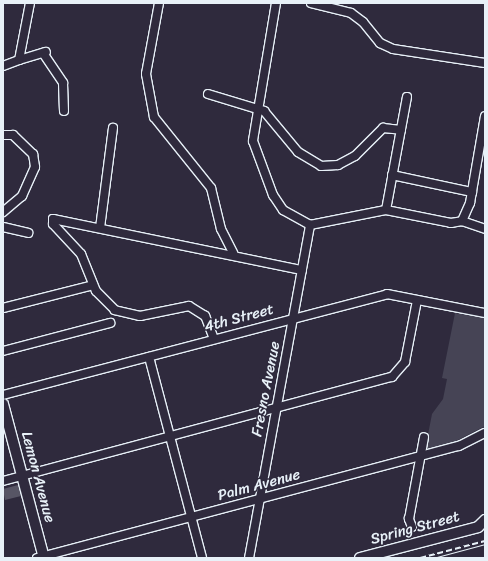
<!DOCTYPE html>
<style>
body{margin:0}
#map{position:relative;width:488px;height:561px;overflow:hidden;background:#2f2a3d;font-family:Sriracha,sans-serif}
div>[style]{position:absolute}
.green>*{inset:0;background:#464455}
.building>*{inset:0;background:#575565}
.roads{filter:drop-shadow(1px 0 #e8f1f8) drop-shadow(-1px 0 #e8f1f8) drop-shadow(0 1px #e8f1f8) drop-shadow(0 -1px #e8f1f8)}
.minor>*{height:8px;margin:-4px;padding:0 4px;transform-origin:4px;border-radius:4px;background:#2f2a3d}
.major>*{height:10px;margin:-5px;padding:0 5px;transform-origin:5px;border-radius:5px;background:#2f2a3d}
.tram>*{height:1px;margin:-0.5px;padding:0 0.5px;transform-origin:0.5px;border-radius:0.5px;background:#e8f1f8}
.rail>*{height:1.5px;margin-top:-0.75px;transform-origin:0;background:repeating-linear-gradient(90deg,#e8f1f8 0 6px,transparent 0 9px)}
span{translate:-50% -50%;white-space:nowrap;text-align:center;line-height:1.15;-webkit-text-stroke:3px #2f2a3d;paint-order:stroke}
.street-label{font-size:15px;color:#e8f1f8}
.frame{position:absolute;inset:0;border:4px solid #e8f1f8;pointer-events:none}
</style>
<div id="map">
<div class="green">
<i style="clip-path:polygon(455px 313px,485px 318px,485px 426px,454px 442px,425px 450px,432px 414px,443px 399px,447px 379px,442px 378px)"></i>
</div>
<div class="building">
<i style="clip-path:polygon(18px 485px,21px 496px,5px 500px,3px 489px)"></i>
</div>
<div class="roads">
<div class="minor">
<i style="left:159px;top:3px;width:72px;rotate:100.4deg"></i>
<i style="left:146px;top:74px;width:44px;rotate:79.5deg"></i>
<i style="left:154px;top:117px;width:91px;rotate:51.2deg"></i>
<i style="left:211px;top:188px;width:42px;rotate:76.3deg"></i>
<i style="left:221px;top:229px;width:27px;rotate:63deg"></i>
<i style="left:276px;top:3px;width:140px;rotate:99.5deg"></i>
<i style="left:253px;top:141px;width:58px;rotate:69.7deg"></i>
<i style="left:273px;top:195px;width:18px;rotate:56deg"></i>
<i style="left:283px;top:210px;width:31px;rotate:29deg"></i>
<i style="left:310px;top:225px;width:77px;rotate:-11.2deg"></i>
<i style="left:386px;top:210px;width:66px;rotate:11.3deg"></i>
<i style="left:451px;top:223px;width:11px;rotate:-10deg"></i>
<i style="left:462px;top:221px;width:24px;rotate:19deg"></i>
<i style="left:311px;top:3px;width:41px;rotate:14deg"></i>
<i style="left:351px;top:13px;width:15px;rotate:37deg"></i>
<i style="left:363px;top:22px;width:27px;rotate:51deg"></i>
<i style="left:380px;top:43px;width:14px;rotate:25deg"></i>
<i style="left:393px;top:49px;width:93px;rotate:8.7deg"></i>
<i style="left:43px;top:53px;width:36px;rotate:56deg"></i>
<i style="left:63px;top:83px;width:28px;rotate:88deg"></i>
<i style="left:19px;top:60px;width:28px;rotate:-17deg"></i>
<i style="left:3px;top:66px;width:17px;rotate:-21deg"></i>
<i style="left:19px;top:60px;width:58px;rotate:-79.1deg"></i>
<i style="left:208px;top:94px;width:59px;rotate:16.9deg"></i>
<i style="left:264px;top:111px;width:53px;rotate:50.3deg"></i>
<i style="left:298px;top:152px;width:27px;rotate:31deg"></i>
<i style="left:321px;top:166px;width:17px;rotate:-3deg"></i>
<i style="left:338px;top:165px;width:19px;rotate:-28deg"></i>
<i style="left:355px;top:156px;width:40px;rotate:-45deg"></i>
<i style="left:383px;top:128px;width:18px;rotate:6deg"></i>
<i style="left:3px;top:135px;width:10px"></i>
<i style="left:13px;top:135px;width:28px;rotate:44deg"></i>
<i style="left:33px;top:154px;width:13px;rotate:81deg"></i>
<i style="left:35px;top:167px;width:32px;rotate:114deg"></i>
<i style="left:22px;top:196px;width:25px;rotate:140deg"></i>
<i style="left:392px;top:175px;width:82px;rotate:12deg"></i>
<i style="left:386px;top:210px;width:115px;rotate:-79.5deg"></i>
<i style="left:462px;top:221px;width:20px;rotate:-66deg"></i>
<i style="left:470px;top:203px;width:88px;rotate:-80.2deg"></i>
<i style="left:3px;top:227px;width:26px;rotate:13deg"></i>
<i style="left:100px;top:228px;width:101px;rotate:-82.6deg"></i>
<i style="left:3px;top:308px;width:93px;rotate:-14.3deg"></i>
<i style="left:214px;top:339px;width:25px;rotate:-111deg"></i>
<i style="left:205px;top:316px;width:19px;rotate:-148deg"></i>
<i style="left:189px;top:306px;width:50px;rotate:168.5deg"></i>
<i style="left:140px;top:316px;width:26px;rotate:-167deg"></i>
<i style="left:115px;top:310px;width:27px;rotate:-135deg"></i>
<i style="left:96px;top:291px;width:40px;rotate:-112deg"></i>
<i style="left:81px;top:254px;width:41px;rotate:-133deg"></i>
<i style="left:53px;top:224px;width:5px;rotate:-90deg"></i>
<i style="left:53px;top:219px;width:254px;rotate:11.6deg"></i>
<i style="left:3px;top:351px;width:111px;rotate:-14.7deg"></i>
<i style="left:149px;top:357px;width:208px;rotate:75.2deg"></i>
<i style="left:3px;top:395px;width:397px;rotate:-14.7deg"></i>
<i style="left:387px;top:294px;width:100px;rotate:11deg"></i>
<i style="left:3px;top:481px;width:403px;rotate:-15deg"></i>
<i style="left:392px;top:377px;width:20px;rotate:-49deg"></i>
<i style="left:405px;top:362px;width:63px;rotate:-79deg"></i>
<i style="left:412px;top:527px;width:9px;rotate:-111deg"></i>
<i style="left:409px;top:519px;width:83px;rotate:-79.6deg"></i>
<i style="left:37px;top:558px;width:437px;rotate:-14.9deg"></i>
<i style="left:459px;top:446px;width:29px;rotate:-27deg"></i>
<i style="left:249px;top:558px;width:339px;rotate:-79.6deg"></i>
</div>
<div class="major">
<i style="left:3px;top:404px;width:159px;rotate:75.1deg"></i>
<i style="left:360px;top:558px;width:122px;rotate:-14.7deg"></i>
<i style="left:478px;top:527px;width:10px;rotate:-45deg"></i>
</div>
</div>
<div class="tram">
<i style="left:433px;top:558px;width:54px;rotate:-15.1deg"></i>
</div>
<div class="rail">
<i style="left:420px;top:558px;width:67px;rotate:-14.7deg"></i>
</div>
<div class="street-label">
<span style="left:239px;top:318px;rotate:-15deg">4th Street</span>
<span style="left:266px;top:389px;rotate:-79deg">Fresno Avenue</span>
<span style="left:38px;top:477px;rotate:75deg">Lemon Avenue</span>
<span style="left:259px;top:485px;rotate:-15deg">Palm Avenue</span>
<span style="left:415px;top:528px;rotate:-15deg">Spring Street</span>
</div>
<div class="frame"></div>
</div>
